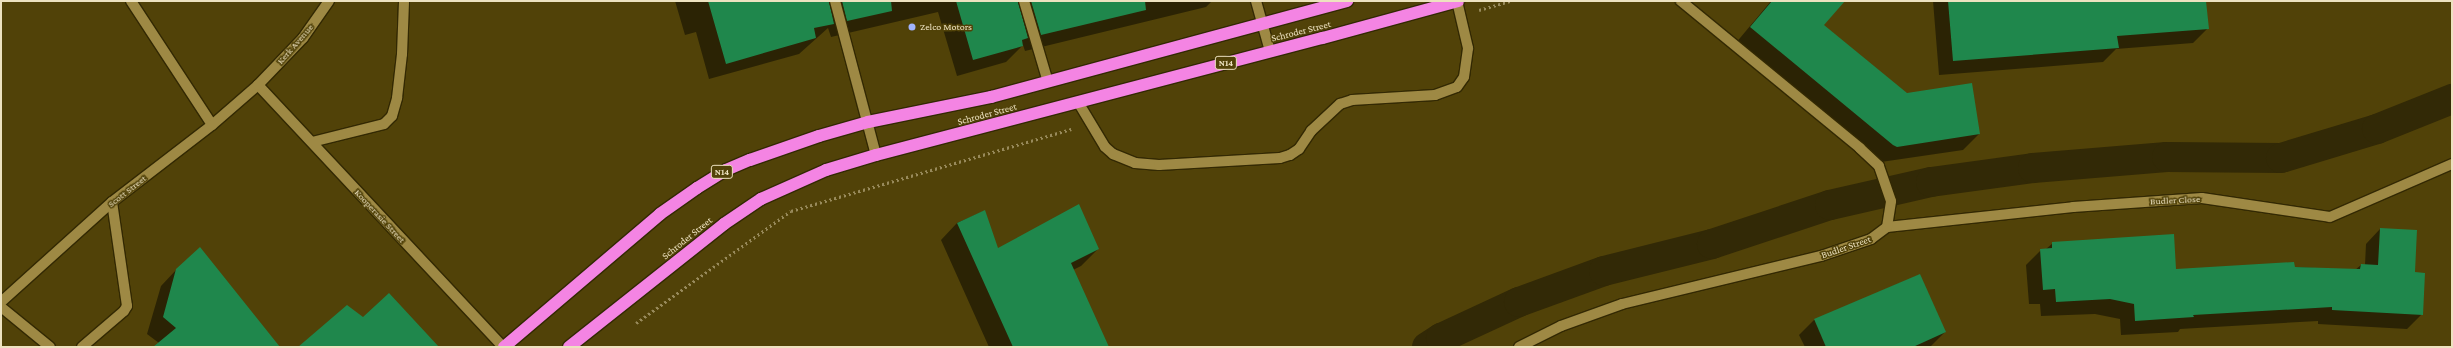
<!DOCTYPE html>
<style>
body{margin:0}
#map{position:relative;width:2453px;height:348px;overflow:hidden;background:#514208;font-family:"Crimson Pro",serif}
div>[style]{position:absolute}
.shadow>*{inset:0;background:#0007}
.canal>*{height:30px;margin:-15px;padding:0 15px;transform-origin:15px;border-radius:15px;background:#322906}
.building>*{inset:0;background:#1f874c}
.path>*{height:2.5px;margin-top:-1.25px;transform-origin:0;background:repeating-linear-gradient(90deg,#988a5b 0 2px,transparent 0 5px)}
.roads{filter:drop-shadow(1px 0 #332903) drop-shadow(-1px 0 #332903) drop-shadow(0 1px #332903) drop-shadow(0 -1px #332903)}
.lane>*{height:10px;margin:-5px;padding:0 5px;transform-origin:5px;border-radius:5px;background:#9e8944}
.street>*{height:10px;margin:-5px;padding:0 5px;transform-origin:5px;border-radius:5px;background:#9e8944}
.highway>*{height:12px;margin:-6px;padding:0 6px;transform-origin:6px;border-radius:6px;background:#f484e3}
.dots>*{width:11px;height:11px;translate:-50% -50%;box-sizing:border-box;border:2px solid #514208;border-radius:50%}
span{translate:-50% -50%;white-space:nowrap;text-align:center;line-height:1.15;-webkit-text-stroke:3px #514208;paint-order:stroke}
.shield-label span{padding:1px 3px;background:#514208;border:1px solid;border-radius:3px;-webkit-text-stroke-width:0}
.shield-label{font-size:9px;color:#ede2c0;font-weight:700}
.poi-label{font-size:10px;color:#ede2c0}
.left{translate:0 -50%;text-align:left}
.street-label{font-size:10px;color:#ede2c0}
.frame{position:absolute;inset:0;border:2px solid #ede2c0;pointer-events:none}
</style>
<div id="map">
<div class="shadow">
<i style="clip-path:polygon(675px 1px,1212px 1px,1206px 7px,1025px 51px,1023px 45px,1006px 62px,957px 76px,938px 12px,831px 37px,828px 28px,799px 54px,709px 79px,696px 32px,685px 35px)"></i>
<i style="clip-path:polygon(1771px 1px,1841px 1px,1823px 25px,1907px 94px,1979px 134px,1963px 150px,1881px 162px,1735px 44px)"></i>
<i style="clip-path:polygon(1933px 1px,2205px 1px,2208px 28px,2193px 43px,2116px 49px,2103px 62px,1939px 75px)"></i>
<i style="clip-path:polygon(984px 211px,997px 249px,1098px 249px,1081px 266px,1073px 270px,1108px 347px,989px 347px,941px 240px,957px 223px)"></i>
<i style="clip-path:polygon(2380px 229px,2414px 273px,2422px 314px,2407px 329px,2318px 324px,2318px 321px,2180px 329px,2178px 332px,2121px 335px,2120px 319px,2095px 314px,2041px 316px,2040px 304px,2029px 304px,2026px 265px,2041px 250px,2046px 249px,2053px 243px,2175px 270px,2294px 267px,2355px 270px,2361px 265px,2365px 265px,2366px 244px)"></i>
<i style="clip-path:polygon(177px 269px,278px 347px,155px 347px,159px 343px,147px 334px,161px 286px)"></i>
<i style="clip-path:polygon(1919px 275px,1945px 332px,1930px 347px,1805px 347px,1799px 335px,1814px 320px)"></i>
</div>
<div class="canal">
<i style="left:1427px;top:347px;width:17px;rotate:-33deg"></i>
<i style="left:1441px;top:338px;width:86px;rotate:-24.8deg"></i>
<i style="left:1519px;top:302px;width:90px;rotate:-20deg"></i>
<i style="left:1604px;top:271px;width:111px;rotate:-14deg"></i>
<i style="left:1712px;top:244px;width:124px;rotate:-18.3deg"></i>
<i style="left:1830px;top:205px;width:104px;rotate:-12.8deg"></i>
<i style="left:1931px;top:182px;width:103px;rotate:-7.8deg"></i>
<i style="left:2033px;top:168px;width:134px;rotate:-4.7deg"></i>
<i style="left:2167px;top:157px;width:114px;rotate:0.5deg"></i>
<i style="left:2281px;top:158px;width:100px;rotate:-16.8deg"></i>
<i style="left:2377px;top:129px;width:81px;rotate:-21.8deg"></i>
</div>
<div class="building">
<i style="clip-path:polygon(708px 1px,829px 1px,834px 24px,814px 28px,816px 38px,726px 64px)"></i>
<i style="clip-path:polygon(842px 1px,891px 1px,892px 11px,847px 21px)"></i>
<i style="clip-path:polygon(956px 1px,1018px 1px,1028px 38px,1022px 40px,1023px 46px,973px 60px)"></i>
<i style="clip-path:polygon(1031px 1px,1145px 1px,1146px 10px,1041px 35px)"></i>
<i style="clip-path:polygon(1772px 1px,1845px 1px,1824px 25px,1907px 93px,1972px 83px,1980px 134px,1897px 147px,1893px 145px,1750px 27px)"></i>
<i style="clip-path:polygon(1948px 1px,2206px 1px,2209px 29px,2117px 36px,2119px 48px,1953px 61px)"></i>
<i style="clip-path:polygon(1079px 204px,1099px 249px,1071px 263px,1109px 347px,1013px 347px,957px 223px,985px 210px,998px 248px)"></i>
<i style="clip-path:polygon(2380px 228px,2417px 230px,2415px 272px,2425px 273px,2423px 315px,2332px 310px,2332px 307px,2193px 315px,2194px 317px,2135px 321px,2134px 304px,2110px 299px,2056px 302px,2055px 289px,2043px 290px,2040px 249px,2052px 248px,2052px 242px,2174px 234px,2176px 269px,2294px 262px,2295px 267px,2360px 269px,2361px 264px,2378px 265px)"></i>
<i style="clip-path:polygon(200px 247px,280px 347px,153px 347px,176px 328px,163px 317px,176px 269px)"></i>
<i style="clip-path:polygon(1920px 274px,1946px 332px,1913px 347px,1826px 347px,1814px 319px)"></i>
<i style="clip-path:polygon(389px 293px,439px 347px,298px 347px,347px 305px,363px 317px)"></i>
</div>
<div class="path">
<i style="left:1479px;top:10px;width:33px;rotate:-16deg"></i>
<i style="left:636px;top:323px;width:191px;rotate:-35.9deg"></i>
<i style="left:791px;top:211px;width:292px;rotate:-16.3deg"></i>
</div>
<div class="roads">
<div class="lane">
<i style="left:1024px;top:1px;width:84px;rotate:73.5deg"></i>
<i style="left:1256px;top:1px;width:52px;rotate:74.4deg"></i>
<i style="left:1078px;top:102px;width:52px;rotate:59deg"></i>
<i style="left:1105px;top:147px;width:11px;rotate:41deg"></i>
<i style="left:1113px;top:154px;width:24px;rotate:22deg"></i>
<i style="left:1135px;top:163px;width:24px;rotate:5deg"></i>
<i style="left:1159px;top:165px;width:121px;rotate:-3.3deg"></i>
<i style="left:1280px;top:158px;width:10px;rotate:-17deg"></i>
<i style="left:1290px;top:155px;width:11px;rotate:-34deg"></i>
<i style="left:1299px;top:149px;width:22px;rotate:-56deg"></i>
<i style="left:1311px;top:131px;width:40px;rotate:-43deg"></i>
<i style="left:1340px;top:104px;width:13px;rotate:-18deg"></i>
<i style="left:1352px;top:100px;width:83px;rotate:-3.4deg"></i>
<i style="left:1435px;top:95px;width:23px;rotate:-20deg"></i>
<i style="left:1457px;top:87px;width:12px;rotate:-55deg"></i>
<i style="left:1464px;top:77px;width:29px;rotate:-82deg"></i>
<i style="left:1468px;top:48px;width:48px;rotate:-103.2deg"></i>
<i style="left:312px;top:142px;width:74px;rotate:-14deg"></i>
<i style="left:384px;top:124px;width:11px;rotate:-45deg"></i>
<i style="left:392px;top:116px;width:19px;rotate:-74deg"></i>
<i style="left:397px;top:98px;width:44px;rotate:-83.5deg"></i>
<i style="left:402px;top:54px;width:53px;rotate:-87.8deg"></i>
<i style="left:1px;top:307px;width:63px;rotate:39.2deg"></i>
<i style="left:82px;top:347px;width:55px;rotate:-40.6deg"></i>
<i style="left:124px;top:311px;width:6px;rotate:-59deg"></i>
<i style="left:127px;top:306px;width:105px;rotate:-98.2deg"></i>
</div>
<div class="street">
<i style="left:131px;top:1px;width:148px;rotate:56.8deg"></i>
<i style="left:835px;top:1px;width:159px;rotate:75.1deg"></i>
<i style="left:258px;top:85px;width:359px;rotate:46.9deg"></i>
<i style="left:1887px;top:227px;width:187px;rotate:-6.1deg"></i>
<i style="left:2073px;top:207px;width:129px;rotate:-4deg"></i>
<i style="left:2202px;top:198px;width:129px;rotate:8.4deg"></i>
<i style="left:2330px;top:217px;width:133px;rotate:-23.5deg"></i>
<i style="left:1px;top:302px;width:149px;rotate:-42deg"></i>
<i style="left:112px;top:202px;width:126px;rotate:-37.6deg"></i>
<i style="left:212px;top:125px;width:61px;rotate:-41deg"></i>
<i style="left:258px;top:85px;width:65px;rotate:-46.2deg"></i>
<i style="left:303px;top:38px;width:45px;rotate:-54.9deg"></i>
<i style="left:1519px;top:347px;width:47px;rotate:-26.6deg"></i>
<i style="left:1561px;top:326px;width:65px;rotate:-19.8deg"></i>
<i style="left:1622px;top:304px;width:205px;rotate:-13.6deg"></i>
<i style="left:1821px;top:256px;width:53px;rotate:-18.8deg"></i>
<i style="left:1871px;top:239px;width:20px;rotate:-37deg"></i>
<i style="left:1887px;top:227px;width:26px;rotate:-81deg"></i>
<i style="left:1891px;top:201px;width:37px;rotate:-109deg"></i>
<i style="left:1879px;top:166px;width:26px;rotate:-137deg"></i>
<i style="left:1860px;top:148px;width:232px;rotate:-140.6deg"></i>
</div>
<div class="highway">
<i style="left:504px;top:347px;width:205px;rotate:-40.4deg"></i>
<i style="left:660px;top:214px;width:45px;rotate:-35.1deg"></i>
<i style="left:697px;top:188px;width:34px;rotate:-32deg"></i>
<i style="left:726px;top:170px;width:26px;rotate:-23deg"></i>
<i style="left:750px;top:160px;width:73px;rotate:-19.2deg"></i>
<i style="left:819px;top:136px;width:51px;rotate:-15.9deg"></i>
<i style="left:868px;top:122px;width:126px;rotate:-11.5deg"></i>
<i style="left:991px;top:97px;width:369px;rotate:-15.1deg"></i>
<i style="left:569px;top:347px;width:198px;rotate:-38.4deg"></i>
<i style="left:724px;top:224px;width:45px;rotate:-34deg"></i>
<i style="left:761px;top:199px;width:71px;rotate:-24deg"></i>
<i style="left:826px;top:170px;width:52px;rotate:-16.7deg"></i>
<i style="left:876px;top:155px;width:462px;rotate:-14.7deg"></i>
<i style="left:1323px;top:38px;width:140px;rotate:-15.3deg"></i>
</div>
</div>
<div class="dots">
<i style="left:912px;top:27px;background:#a0b3fd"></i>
</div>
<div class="shield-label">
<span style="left:1226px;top:63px">N14</span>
<span style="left:722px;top:172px">N14</span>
</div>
<div class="poi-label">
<span class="left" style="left:920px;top:27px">Zelco Motors</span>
</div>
<div class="street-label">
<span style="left:1301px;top:31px;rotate:-14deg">Schroder Street</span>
<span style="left:295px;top:44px;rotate:-49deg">Kerk Avenue</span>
<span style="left:987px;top:114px;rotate:-15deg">Schroder Street</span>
<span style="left:127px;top:191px;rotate:-38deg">Scott Street</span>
<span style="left:2175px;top:200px;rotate:-3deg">Budler Close</span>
<span style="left:380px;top:216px;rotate:47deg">Kooperasie Street</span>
<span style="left:687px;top:238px;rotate:-39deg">Schroder Street</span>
<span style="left:1846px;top:247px;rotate:-19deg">Budler Street</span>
</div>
<div class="frame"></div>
</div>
